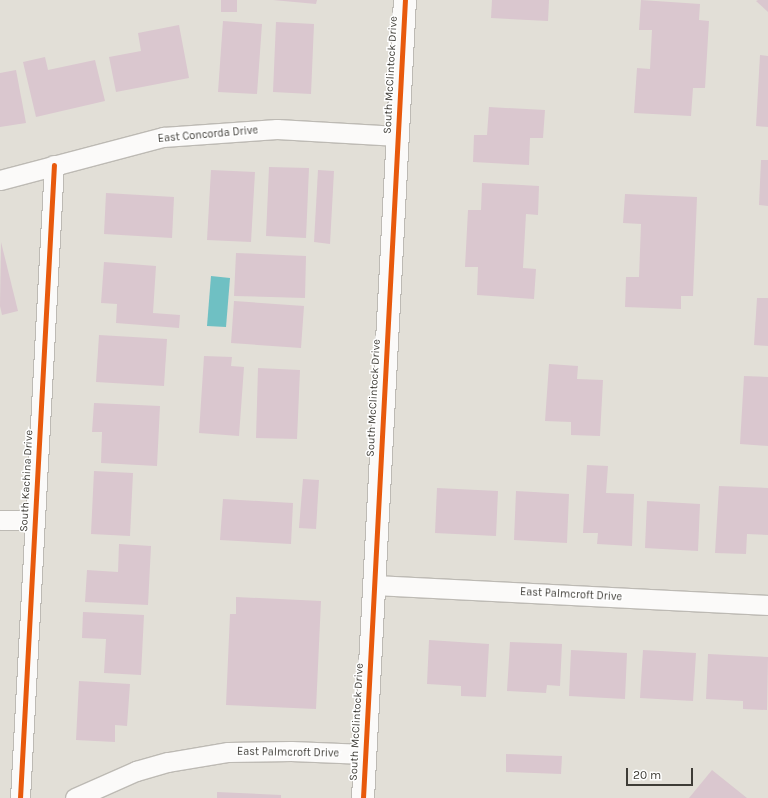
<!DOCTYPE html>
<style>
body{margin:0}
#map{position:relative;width:768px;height:798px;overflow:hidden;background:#e2dfd7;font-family:Karla,sans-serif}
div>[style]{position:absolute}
.water>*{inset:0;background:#6fc0c3}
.building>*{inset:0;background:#dac7cf}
.roads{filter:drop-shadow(1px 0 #bdbab4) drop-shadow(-1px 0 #bdbab4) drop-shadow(0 1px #bdbab4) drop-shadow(0 -1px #bdbab4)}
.minor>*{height:19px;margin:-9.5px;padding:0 9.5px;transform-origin:9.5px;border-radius:9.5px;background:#fbfaf9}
.secondary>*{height:22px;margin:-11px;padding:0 11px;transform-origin:11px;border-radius:11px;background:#fbfaf9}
.cycleway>*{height:5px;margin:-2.5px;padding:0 2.5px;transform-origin:2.5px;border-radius:2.5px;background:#e8590c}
span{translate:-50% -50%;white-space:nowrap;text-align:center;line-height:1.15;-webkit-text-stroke:3px #fff;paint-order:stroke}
.street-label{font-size:11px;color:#3e3c36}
.scale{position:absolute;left:626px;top:768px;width:67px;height:18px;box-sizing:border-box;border:2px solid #3e3c36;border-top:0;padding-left:5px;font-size:12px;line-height:14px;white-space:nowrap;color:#3e3c36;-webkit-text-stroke:3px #fff;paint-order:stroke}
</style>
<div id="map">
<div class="water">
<i style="clip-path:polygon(211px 276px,230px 278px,226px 327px,207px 326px)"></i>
</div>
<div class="building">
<i style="clip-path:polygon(221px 0,237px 0,237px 12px,221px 12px)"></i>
<i style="clip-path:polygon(273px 0,317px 0,316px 4px)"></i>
<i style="clip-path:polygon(492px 0,549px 0,548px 21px,491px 18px)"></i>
<i style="clip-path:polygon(641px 0,700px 4px,699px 20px,709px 21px,705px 88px,693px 88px,691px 116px,634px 113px,637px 68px,650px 69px,652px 30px,639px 30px)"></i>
<i style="clip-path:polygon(758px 0,768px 0,768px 12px,756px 1px)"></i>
<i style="clip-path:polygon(223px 21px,262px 24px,257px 94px,218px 92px)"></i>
<i style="clip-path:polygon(276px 22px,314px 24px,311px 94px,273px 92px)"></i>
<i style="clip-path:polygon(179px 25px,189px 78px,116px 92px,109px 57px,141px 51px,138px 33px)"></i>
<i style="clip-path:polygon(760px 55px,768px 56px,768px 127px,756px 126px)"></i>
<i style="clip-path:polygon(45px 57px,48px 70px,95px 60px,105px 101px,36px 117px,23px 62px)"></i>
<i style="clip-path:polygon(16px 70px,26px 123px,0 127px,0 73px)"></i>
<i style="clip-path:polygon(489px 107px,545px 110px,543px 138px,530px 138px,529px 165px,473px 162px,474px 135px,487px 135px)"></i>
<i style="clip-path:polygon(761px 160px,768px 160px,768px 206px,759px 205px)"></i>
<i style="clip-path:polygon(269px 167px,309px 168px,306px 238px,266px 236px)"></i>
<i style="clip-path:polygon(211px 170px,255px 172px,251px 242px,207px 240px)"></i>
<i style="clip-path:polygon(318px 170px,334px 171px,330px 244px,314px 242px)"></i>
<i style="clip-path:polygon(482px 183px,539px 186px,538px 215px,526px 214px,523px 268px,536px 269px,534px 299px,477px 295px,478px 267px,465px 267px,468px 210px,481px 210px)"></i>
<i style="clip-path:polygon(106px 193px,174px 197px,172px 238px,104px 234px)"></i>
<i style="clip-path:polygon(625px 194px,697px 197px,693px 296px,681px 296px,681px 309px,625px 307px,626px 277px,639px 277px,641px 224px,623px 223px)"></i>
<i style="clip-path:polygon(1px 242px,18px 311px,2px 315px,0 306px)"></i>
<i style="clip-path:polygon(236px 253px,306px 256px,305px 298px,234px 296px)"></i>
<i style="clip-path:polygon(104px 262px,156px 266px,153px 313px,180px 315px,179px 328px,116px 323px,117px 304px,101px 303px)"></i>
<i style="clip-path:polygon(757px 298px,768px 298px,768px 346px,754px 345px)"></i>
<i style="clip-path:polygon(234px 301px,304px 306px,301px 348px,231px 343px)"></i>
<i style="clip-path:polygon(99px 335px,167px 339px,164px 386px,96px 382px)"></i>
<i style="clip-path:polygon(204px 356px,232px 357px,231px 366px,244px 367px,239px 436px,199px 433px)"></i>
<i style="clip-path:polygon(549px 364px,578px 366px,577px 379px,603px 380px,600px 436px,571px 435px,571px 422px,545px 421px)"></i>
<i style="clip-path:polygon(258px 368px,300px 370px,297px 439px,256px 438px)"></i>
<i style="clip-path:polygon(744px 376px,768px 377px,768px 446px,740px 444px)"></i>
<i style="clip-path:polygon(94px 403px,160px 406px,157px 466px,101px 463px,102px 432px,92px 432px)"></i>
<i style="clip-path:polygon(587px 465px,608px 466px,606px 493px,634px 494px,632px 546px,597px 544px,598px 533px,583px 533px)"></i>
<i style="clip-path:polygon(94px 471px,133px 473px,130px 536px,91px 534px)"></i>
<i style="clip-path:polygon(303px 479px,319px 480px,316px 529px,299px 528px)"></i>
<i style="clip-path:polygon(719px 486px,768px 488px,768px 535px,747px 534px,746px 554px,715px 553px)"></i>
<i style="clip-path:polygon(437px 488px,498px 491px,496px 536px,435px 533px)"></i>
<i style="clip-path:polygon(516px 491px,569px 494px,567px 543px,514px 540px)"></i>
<i style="clip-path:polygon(223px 499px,293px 503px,291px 544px,220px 540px)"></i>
<i style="clip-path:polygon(647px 501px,700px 504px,698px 551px,645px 548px)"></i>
<i style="clip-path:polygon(119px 544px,151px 546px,148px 605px,85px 602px,87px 570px,118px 572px)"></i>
<i style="clip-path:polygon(236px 597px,321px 601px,316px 709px,226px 705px,230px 614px,236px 614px)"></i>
<i style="clip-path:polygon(83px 612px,144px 615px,141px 675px,104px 673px,106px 639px,82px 638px)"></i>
<i style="clip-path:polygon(429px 640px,489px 644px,486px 697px,461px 696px,461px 686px,427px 684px)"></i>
<i style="clip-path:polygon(510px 642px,562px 644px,560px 686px,547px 685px,546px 693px,507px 691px)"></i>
<i style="clip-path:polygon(571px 650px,627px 653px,625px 699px,569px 696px)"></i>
<i style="clip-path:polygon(643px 650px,696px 653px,693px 701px,640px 698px)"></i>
<i style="clip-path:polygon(708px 654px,768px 657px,767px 710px,743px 709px,743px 701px,706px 699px)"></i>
<i style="clip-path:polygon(79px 681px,130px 684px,127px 726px,115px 725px,115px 742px,76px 740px)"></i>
<i style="clip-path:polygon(506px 754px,562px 756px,561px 774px,506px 772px)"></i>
<i style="clip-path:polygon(712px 770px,747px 798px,689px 798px)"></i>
<i style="clip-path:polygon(217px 792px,281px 795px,281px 798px,217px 798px)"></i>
</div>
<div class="roads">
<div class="minor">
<i style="left:0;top:180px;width:169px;rotate:-14.8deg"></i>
<i style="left:163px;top:137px;width:114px;rotate:-4deg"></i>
<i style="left:277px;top:129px;width:121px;rotate:3.3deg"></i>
<i style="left:0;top:520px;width:35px"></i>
<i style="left:374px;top:585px;width:395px;rotate:2.9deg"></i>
<i style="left:20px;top:798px;width:634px;rotate:-86.93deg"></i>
<i style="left:75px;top:798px;width:67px;rotate:-23.9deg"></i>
<i style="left:136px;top:771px;width:33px;rotate:-16deg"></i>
<i style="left:168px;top:762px;width:61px;rotate:-9.5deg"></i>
<i style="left:228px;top:752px;width:63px;rotate:-0.9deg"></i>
<i style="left:291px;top:751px;width:74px;rotate:2.3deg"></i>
</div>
<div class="secondary">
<i style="left:363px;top:798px;width:799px;rotate:-86.99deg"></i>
</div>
</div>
<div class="cycleway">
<i style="left:20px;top:798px;width:634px;rotate:-86.93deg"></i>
<i style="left:363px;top:798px;width:799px;rotate:-86.99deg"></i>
</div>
<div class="street-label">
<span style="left:391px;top:75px;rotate:-87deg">South McClintock Drive</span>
<span style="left:208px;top:135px;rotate:-5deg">East Concorda Drive</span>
<span style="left:374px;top:398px;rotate:-87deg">South McClintock Drive</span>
<span style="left:27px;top:481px;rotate:-87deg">South Kachina Drive</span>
<span style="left:571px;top:595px;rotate:3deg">East Palmcroft Drive</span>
<span style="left:357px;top:722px;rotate:-87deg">South McClintock Drive</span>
<span style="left:288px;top:753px;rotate:1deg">East Palmcroft Drive</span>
</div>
<div class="scale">20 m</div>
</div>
